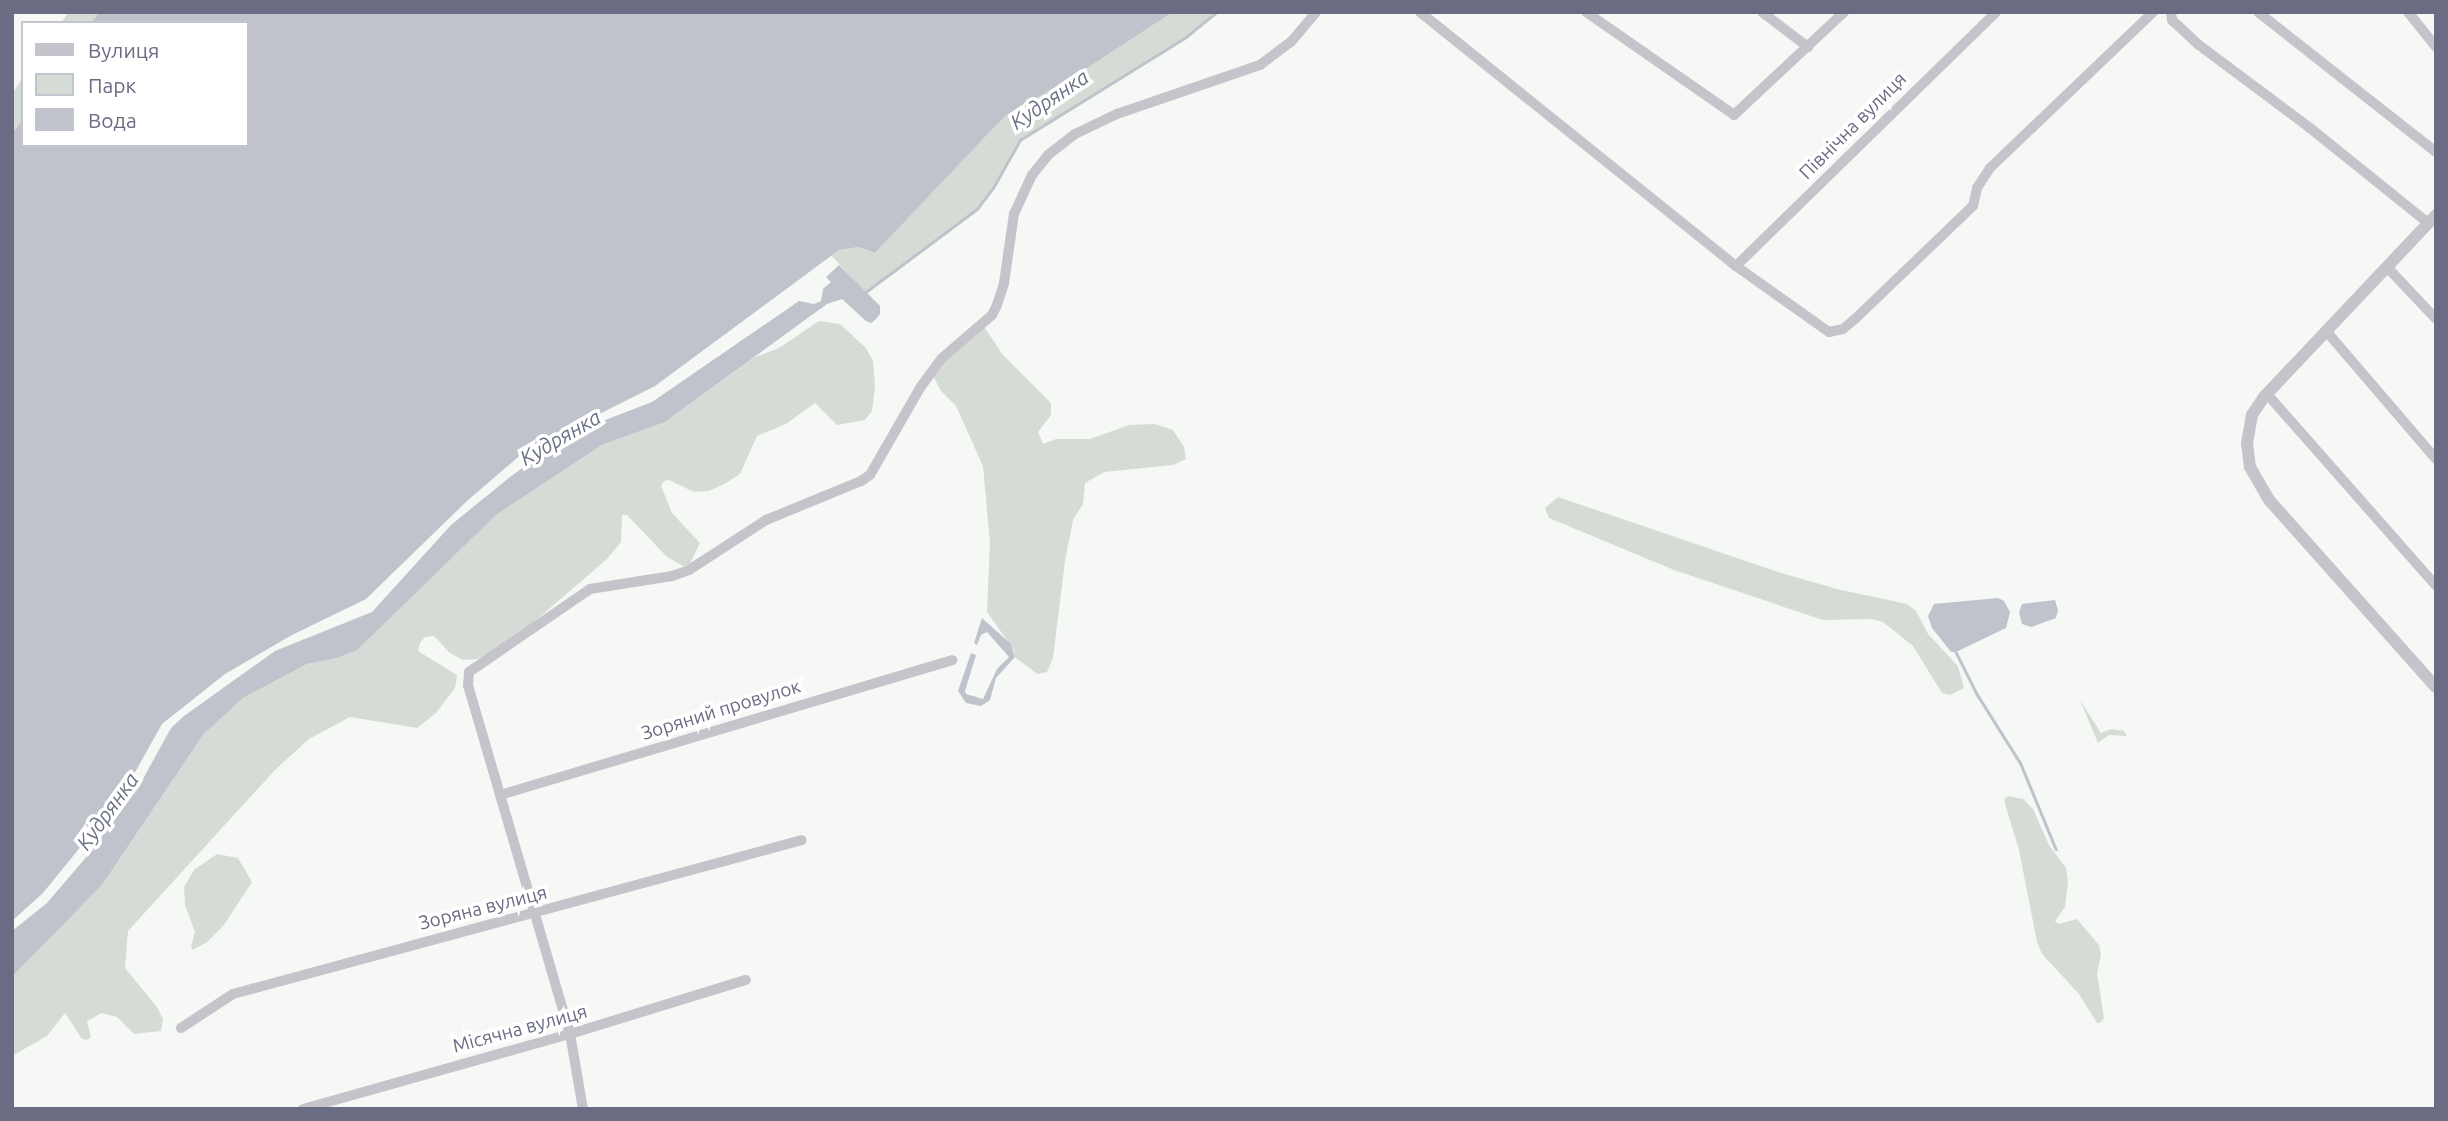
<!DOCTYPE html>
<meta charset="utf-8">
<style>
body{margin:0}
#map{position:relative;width:2448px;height:1121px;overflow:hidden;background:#f6f8f5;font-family:Ubuntu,sans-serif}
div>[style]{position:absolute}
.green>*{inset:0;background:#d5dcd6}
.water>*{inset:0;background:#c0c3cb}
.stream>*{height:2.5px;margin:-1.25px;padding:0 1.25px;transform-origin:1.25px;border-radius:1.25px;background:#c0c3cb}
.minor>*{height:10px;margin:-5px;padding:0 5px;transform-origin:5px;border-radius:5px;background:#c4c4ca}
.tertiary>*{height:12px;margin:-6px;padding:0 6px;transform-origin:6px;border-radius:6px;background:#c4c4ca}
span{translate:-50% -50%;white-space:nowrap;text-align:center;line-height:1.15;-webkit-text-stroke:7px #fff;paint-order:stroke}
.street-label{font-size:19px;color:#6a6c83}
.water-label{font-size:21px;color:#6c7285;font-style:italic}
.frame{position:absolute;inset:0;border:14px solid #6a6c83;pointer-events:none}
.legend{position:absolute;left:21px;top:21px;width:228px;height:126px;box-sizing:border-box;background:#fff;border:2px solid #c3c4cd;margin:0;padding:9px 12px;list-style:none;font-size:21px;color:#6a6c83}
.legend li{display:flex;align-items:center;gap:14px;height:35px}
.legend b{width:35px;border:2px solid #c3c4cd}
</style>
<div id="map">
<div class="green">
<i style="clip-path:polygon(69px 12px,99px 12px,91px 23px,61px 23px)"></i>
<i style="clip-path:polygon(1173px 12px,1217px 12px,1186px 37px,1020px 140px,993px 188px,977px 209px,865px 293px,831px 255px,839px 250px,859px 247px,875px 253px,1004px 117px,1075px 76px)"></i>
<i style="clip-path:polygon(23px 77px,23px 119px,12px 134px,12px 94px)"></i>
<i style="clip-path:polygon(819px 321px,840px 324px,866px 348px,873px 361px,875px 387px,872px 411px,865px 420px,837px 425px,815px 403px,786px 424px,757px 436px,740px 474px,726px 483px,709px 491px,694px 492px,669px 480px,664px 481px,661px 486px,672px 513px,700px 543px,690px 564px,683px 566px,667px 557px,627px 515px,622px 515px,621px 542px,607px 559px,520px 634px,497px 650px,477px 659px,463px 660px,450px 653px,434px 636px,425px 637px,420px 643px,418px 651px,457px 675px,455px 688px,436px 713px,417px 728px,350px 717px,309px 739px,275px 770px,128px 931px,125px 968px,157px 1007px,163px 1019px,161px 1031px,134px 1034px,117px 1017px,102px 1013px,87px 1021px,91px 1037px,87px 1040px,82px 1039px,65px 1013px,47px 1036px,12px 1056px,12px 977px,102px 885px,203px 735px,243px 698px,307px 664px,337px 658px,391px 616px,496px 515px,602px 445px,665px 422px,755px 357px,779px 348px)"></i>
<i style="clip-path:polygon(979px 327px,985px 328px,1003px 355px,1051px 403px,1051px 415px,1038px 432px,1043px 444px,1056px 439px,1090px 439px,1129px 425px,1155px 424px,1173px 430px,1184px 447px,1186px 459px,1173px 465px,1104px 472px,1085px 483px,1083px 504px,1073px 520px,1065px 561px,1053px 658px,1047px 672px,1037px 674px,1015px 657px,1014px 650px,987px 612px,990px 543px,983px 466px,956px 406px,941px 391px,933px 376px,938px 357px)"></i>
<i style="clip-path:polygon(1558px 497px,1778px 572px,1837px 589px,1907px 604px,1916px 611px,1928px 634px,1958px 666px,1964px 688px,1950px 695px,1942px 693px,1913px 646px,1883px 622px,1871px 619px,1823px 620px,1674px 570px,1549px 518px,1545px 508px)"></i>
<i style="clip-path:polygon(2080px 700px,2101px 733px,2111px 729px,2124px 731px,2127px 736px,2109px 735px,2098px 743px)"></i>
<i style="clip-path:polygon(2008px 796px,2023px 799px,2033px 809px,2049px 845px,2066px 868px,2068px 882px,2065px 907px,2055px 921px,2059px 924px,2077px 919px,2099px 945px,2101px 955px,2097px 973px,2104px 1018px,2100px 1023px,2097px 1023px,2079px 994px,2042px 954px,2037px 942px,2019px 850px,2006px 807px,2004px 799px)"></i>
<i style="clip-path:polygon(217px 854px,238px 858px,252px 882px,224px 925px,207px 942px,193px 950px,191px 947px,195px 932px,185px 905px,184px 887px,194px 870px)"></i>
</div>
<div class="water">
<i style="clip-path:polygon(99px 12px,1173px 12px,1075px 76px,1004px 117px,875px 253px,859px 247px,839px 250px,655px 386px,524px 452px,468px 500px,366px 599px,292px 635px,225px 674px,162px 724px,134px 774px,78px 850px,43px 893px,12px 921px,12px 134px,23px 119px,23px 145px,247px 145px,247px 23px,91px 23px)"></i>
<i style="clip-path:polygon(839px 265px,880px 306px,880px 314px,875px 320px,871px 323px,866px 321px,842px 299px,827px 304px,665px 422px,602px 445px,496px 515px,357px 650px,337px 658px,307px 664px,243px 698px,203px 735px,102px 885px,12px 977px,12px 931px,47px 903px,88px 855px,138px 788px,171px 728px,184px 716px,275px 651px,372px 612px,451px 525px,510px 477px,546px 451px,595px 424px,652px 402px,799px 301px,814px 304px,821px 301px,823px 289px,831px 282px,826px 277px)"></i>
<i style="clip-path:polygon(1998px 598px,2004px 601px,2010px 612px,2006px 628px,1956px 652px,1951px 652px,1932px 628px,1928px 616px,1934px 604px)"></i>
<i style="clip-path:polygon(2055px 600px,2058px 610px,2056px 618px,2031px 627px,2022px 624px,2019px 612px,2022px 604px)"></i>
<i style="clip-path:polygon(982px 618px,1011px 644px,1015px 657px,996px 678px,990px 700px,981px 706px,966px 703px,958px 691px,971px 653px,976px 655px,965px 691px,966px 694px,983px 699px,997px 669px,1009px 657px,987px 632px,981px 635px,977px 645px,974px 643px)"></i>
</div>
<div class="stream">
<i style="left:863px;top:294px;width:142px;rotate:-36.7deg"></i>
<i style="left:977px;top:209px;width:26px;rotate:-53deg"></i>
<i style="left:993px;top:188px;width:55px;rotate:-60.6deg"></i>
<i style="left:1020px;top:140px;width:195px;rotate:-31.8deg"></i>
<i style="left:1186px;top:37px;width:40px;rotate:-39deg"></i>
<i style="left:1956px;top:652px;width:47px;rotate:63.4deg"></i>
<i style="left:1977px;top:694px;width:83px;rotate:57.8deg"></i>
<i style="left:2021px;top:764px;width:92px;rotate:67.6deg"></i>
</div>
<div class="minor">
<i style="left:1420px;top:12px;width:405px;rotate:38.8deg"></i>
<i style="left:1736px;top:266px;width:114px;rotate:35.4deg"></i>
<i style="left:1829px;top:332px;width:14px;rotate:-12deg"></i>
<i style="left:1843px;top:329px;width:16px;rotate:-40deg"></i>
<i style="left:1855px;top:319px;width:163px;rotate:-43.8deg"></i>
<i style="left:1973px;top:206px;width:18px;rotate:-77deg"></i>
<i style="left:1977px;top:188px;width:24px;rotate:-57deg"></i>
<i style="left:1990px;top:168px;width:226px;rotate:-43.7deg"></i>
<i style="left:1586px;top:12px;width:180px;rotate:34.8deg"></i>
<i style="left:1734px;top:115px;width:151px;rotate:-43.1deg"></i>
<i style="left:1762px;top:12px;width:58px;rotate:37.3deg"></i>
<i style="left:2171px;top:12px;width:8px;rotate:83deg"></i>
<i style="left:2172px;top:20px;width:37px;rotate:43deg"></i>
<i style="left:2199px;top:45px;width:139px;rotate:36.8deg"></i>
<i style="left:2310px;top:128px;width:151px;rotate:38.8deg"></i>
<i style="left:2258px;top:12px;width:226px;rotate:38.2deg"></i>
<i style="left:2408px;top:12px;width:45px;rotate:51.3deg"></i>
<i style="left:1736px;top:266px;width:363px;rotate:-44.3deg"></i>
<i style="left:2387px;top:267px;width:71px;rotate:46.7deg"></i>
<i style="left:2327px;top:332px;width:167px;rotate:49.4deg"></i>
<i style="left:2267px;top:394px;width:256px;rotate:48.6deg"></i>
<i style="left:500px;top:795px;width:472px;rotate:-16.6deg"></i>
<i style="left:181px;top:1028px;width:62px;rotate:-33.2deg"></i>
<i style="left:233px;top:994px;width:589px;rotate:-15.14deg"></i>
<i style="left:303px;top:1109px;width:277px;rotate:-15.7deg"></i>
<i style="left:570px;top:1034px;width:184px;rotate:-17.1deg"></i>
<i style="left:583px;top:1109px;width:76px;rotate:-99.8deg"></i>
<i style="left:570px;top:1034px;width:363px;rotate:-106.3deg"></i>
<i style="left:468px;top:686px;width:14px;rotate:-86deg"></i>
<i style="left:469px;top:672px;width:147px;rotate:-34.4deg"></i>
<i style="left:590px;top:589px;width:83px;rotate:-9deg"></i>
<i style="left:672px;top:576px;width:18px;rotate:-19deg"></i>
<i style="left:689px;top:570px;width:92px;rotate:-33deg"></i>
<i style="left:766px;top:520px;width:103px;rotate:-22.3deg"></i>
<i style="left:861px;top:481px;width:11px;rotate:-34deg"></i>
<i style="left:870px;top:475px;width:100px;rotate:-60.1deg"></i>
<i style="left:920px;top:388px;width:37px;rotate:-54deg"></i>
<i style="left:942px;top:358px;width:66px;rotate:-40.7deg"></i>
<i style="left:992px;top:315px;width:11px;rotate:-63deg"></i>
<i style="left:997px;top:305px;width:23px;rotate:-72deg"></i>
<i style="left:1004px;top:283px;width:70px;rotate:-81.8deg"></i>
<i style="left:1014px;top:214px;width:43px;rotate:-65.2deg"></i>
<i style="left:1032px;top:175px;width:26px;rotate:-51deg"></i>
<i style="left:1048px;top:155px;width:34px;rotate:-38deg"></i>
<i style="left:1075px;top:134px;width:47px;rotate:-25.5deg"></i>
<i style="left:1117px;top:114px;width:151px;rotate:-18.9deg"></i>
<i style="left:1260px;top:65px;width:39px;rotate:-37deg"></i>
<i style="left:1291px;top:42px;width:39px;rotate:-50deg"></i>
</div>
<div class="tertiary">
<i style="left:2436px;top:215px;width:250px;rotate:133.4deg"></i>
<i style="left:2264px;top:397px;width:22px;rotate:124deg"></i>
<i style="left:2252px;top:415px;width:28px;rotate:100deg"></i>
<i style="left:2247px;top:443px;width:24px;rotate:83deg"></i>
<i style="left:2250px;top:467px;width:39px;rotate:60deg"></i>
<i style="left:2270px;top:501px;width:249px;rotate:48.3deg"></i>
</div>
<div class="street-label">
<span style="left:1853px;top:126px;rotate:-45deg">Північна вулиця</span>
<span style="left:721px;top:710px;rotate:-17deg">Зоряний провулок</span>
<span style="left:483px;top:908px;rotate:-14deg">Зоряна вулиця</span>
<span style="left:520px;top:1029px;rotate:-15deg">Місячна вулиця</span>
</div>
<div class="water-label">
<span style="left:1049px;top:99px;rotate:-34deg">Кудрянка</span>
<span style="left:560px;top:437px;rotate:-30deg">Кудрянка</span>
<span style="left:107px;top:811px;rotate:-54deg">Кудрянка</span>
</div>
<div class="frame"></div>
<ul class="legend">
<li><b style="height:9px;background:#c4c4ca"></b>Вулиця</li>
<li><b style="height:19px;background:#d5dcd6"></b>Парк</li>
<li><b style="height:19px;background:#c0c3cb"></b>Вода</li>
</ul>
</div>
